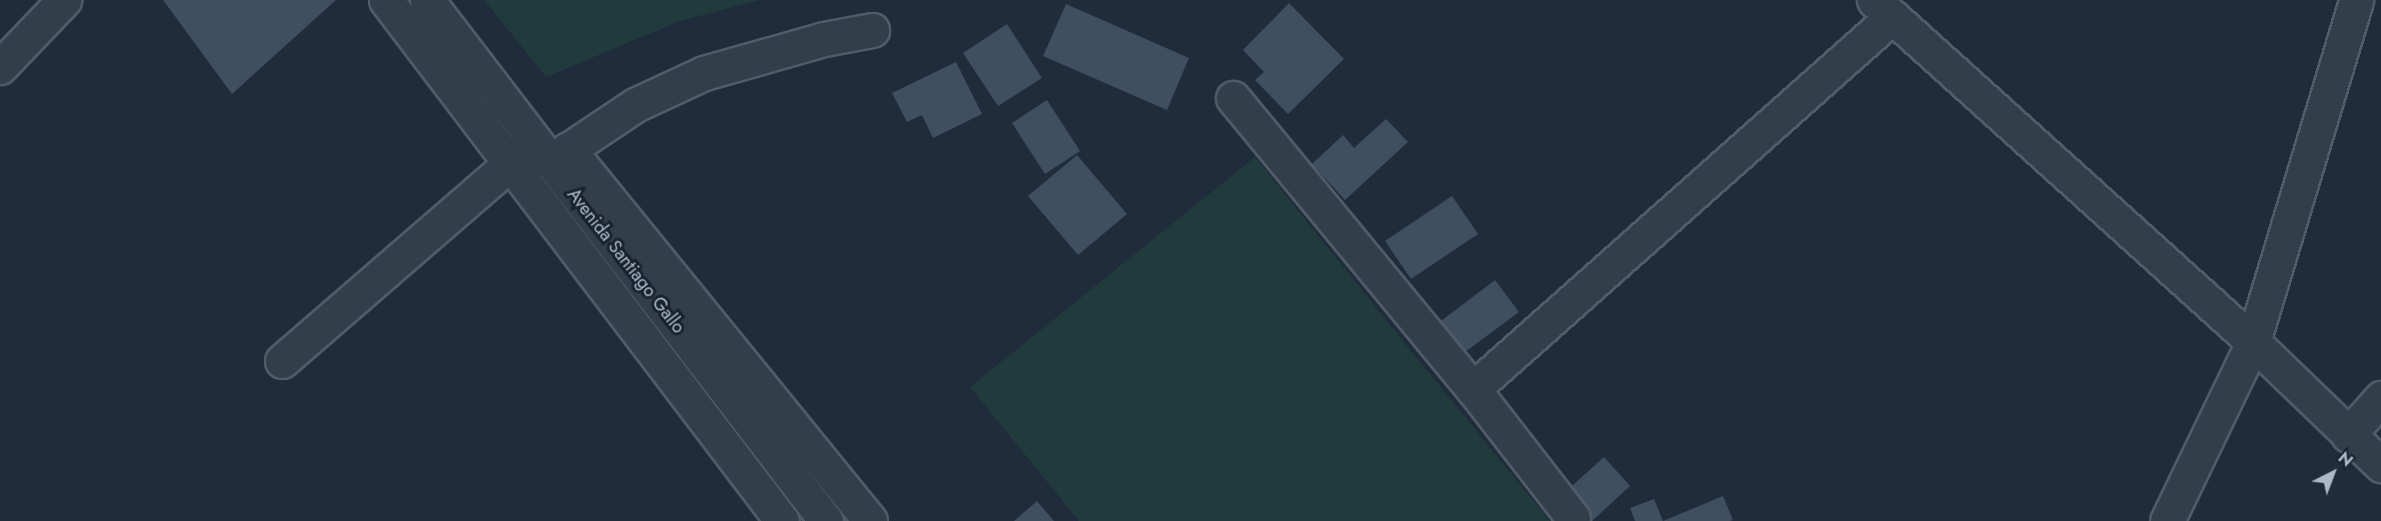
<!DOCTYPE html>
<style>
body{margin:0}
#map{position:relative;width:2381px;height:521px;overflow:hidden;background:#1f2c3b;font-family:Jost,sans-serif}
div>[style]{position:absolute}
.green>*{inset:0;background:#213a3c}
.building>*{inset:0;background:#404f60}
.roads{filter:drop-shadow(2px 0 #505c68) drop-shadow(-2px 0 #505c68) drop-shadow(0 2px #505c68) drop-shadow(0 -2px #505c68)}
.minor>*{height:33px;margin:-16.5px;padding:0 16.5px;transform-origin:16.5px;border-radius:16.5px;background:#333e4b}
span{translate:-50% -50%;white-space:nowrap;text-align:center;line-height:1.15;-webkit-text-stroke:6px #18232f;paint-order:stroke}
.street-label{font-size:18px;color:#adb9c7}
.north{position:absolute;left:2303px;top:443px;width:60px;height:60px;-webkit-text-stroke:4px #18232f;paint-order:stroke;rotate:42deg;font-size:16px;font-weight:700;line-height:24px;text-align:center;color:#adb9c7}
.north::after{content:'';display:block;margin:auto;width:21px;height:27px;background:#adb9c7;clip-path:polygon(50% 0,100% 100%,50% 72%,0 100%)}
</style>
<div id="map">
<div class="green">
<i style="clip-path:polygon(484px 0,760px 0,680px 21px,546px 77px)"></i>
<i style="clip-path:polygon(1255px 157px,1408px 347px,1550px 521px,1079px 521px,970px 387px)"></i>
</div>
<div class="building">
<i style="clip-path:polygon(163px 0,336px 0,232px 94px)"></i>
<i style="clip-path:polygon(1289px 3px,1344px 59px,1288px 114px,1255px 80px,1264px 72px,1243px 50px)"></i>
<i style="clip-path:polygon(1066px 4px,1189px 58px,1167px 110px,1043px 56px)"></i>
<i style="clip-path:polygon(1007px 24px,1042px 78px,998px 106px,963px 53px)"></i>
<i style="clip-path:polygon(956px 62px,982px 114px,933px 138px,922px 115px,907px 122px,892px 93px)"></i>
<i style="clip-path:polygon(1047px 100px,1080px 151px,1045px 174px,1012px 123px)"></i>
<i style="clip-path:polygon(1386px 119px,1408px 142px,1345px 200px,1312px 164px,1343px 135px,1354px 148px)"></i>
<i style="clip-path:polygon(1077px 155px,1127px 214px,1078px 255px,1028px 196px)"></i>
<i style="clip-path:polygon(1452px 196px,1478px 234px,1411px 279px,1385px 241px)"></i>
<i style="clip-path:polygon(1495px 280px,1519px 312px,1457px 358px,1433px 327px)"></i>
<i style="clip-path:polygon(1604px 457px,1630px 486px,1592px 521px,1586px 521px,1563px 494px)"></i>
<i style="clip-path:polygon(1723px 496px,1733px 520px,1730px 521px,1635px 521px,1630px 508px,1654px 499px,1663px 521px)"></i>
<i style="clip-path:polygon(1037px 501px,1054px 521px,1014px 521px)"></i>
</div>
<div class="roads">
<div class="minor">
<i style="left:386px;top:0;width:654px;rotate:52.76deg"></i>
<i style="left:427px;top:0;width:656px;rotate:52.55deg"></i>
<i style="left:1874px;top:0;width:510px;rotate:42.06deg"></i>
<i style="left:2253px;top:342px;width:178px;rotate:43.9deg"></i>
<i style="left:0;top:67px;width:93px;rotate:-46.3deg"></i>
<i style="left:1233px;top:98px;width:377px;rotate:50.5deg"></i>
<i style="left:1473px;top:389px;width:163px;rotate:52.2deg"></i>
<i style="left:568px;top:149px;width:479px;rotate:50.9deg"></i>
<i style="left:550px;top:162px;width:102px;rotate:-33.8deg"></i>
<i style="left:635px;top:105px;width:76px;rotate:-24.9deg"></i>
<i style="left:704px;top:73px;width:125px;rotate:-15.8deg"></i>
<i style="left:824px;top:39px;width:49px;rotate:-10.6deg"></i>
<i style="left:282px;top:361px;width:323px;rotate:-40.9deg"></i>
<i style="left:1473px;top:389px;width:560px;rotate:-41.6deg"></i>
<i style="left:2348px;top:435px;width:50px;rotate:-48.3deg"></i>
<i style="left:2167px;top:521px;width:199px;rotate:-64.3deg"></i>
<i style="left:2253px;top:342px;width:357px;rotate:-73.2deg"></i>
</div>
</div>
<div class="street-label">
<span style="left:626px;top:261px;rotate:52deg">Avenida Santiago Gallo</span>
</div>
<div class="north">N</div>
</div>
